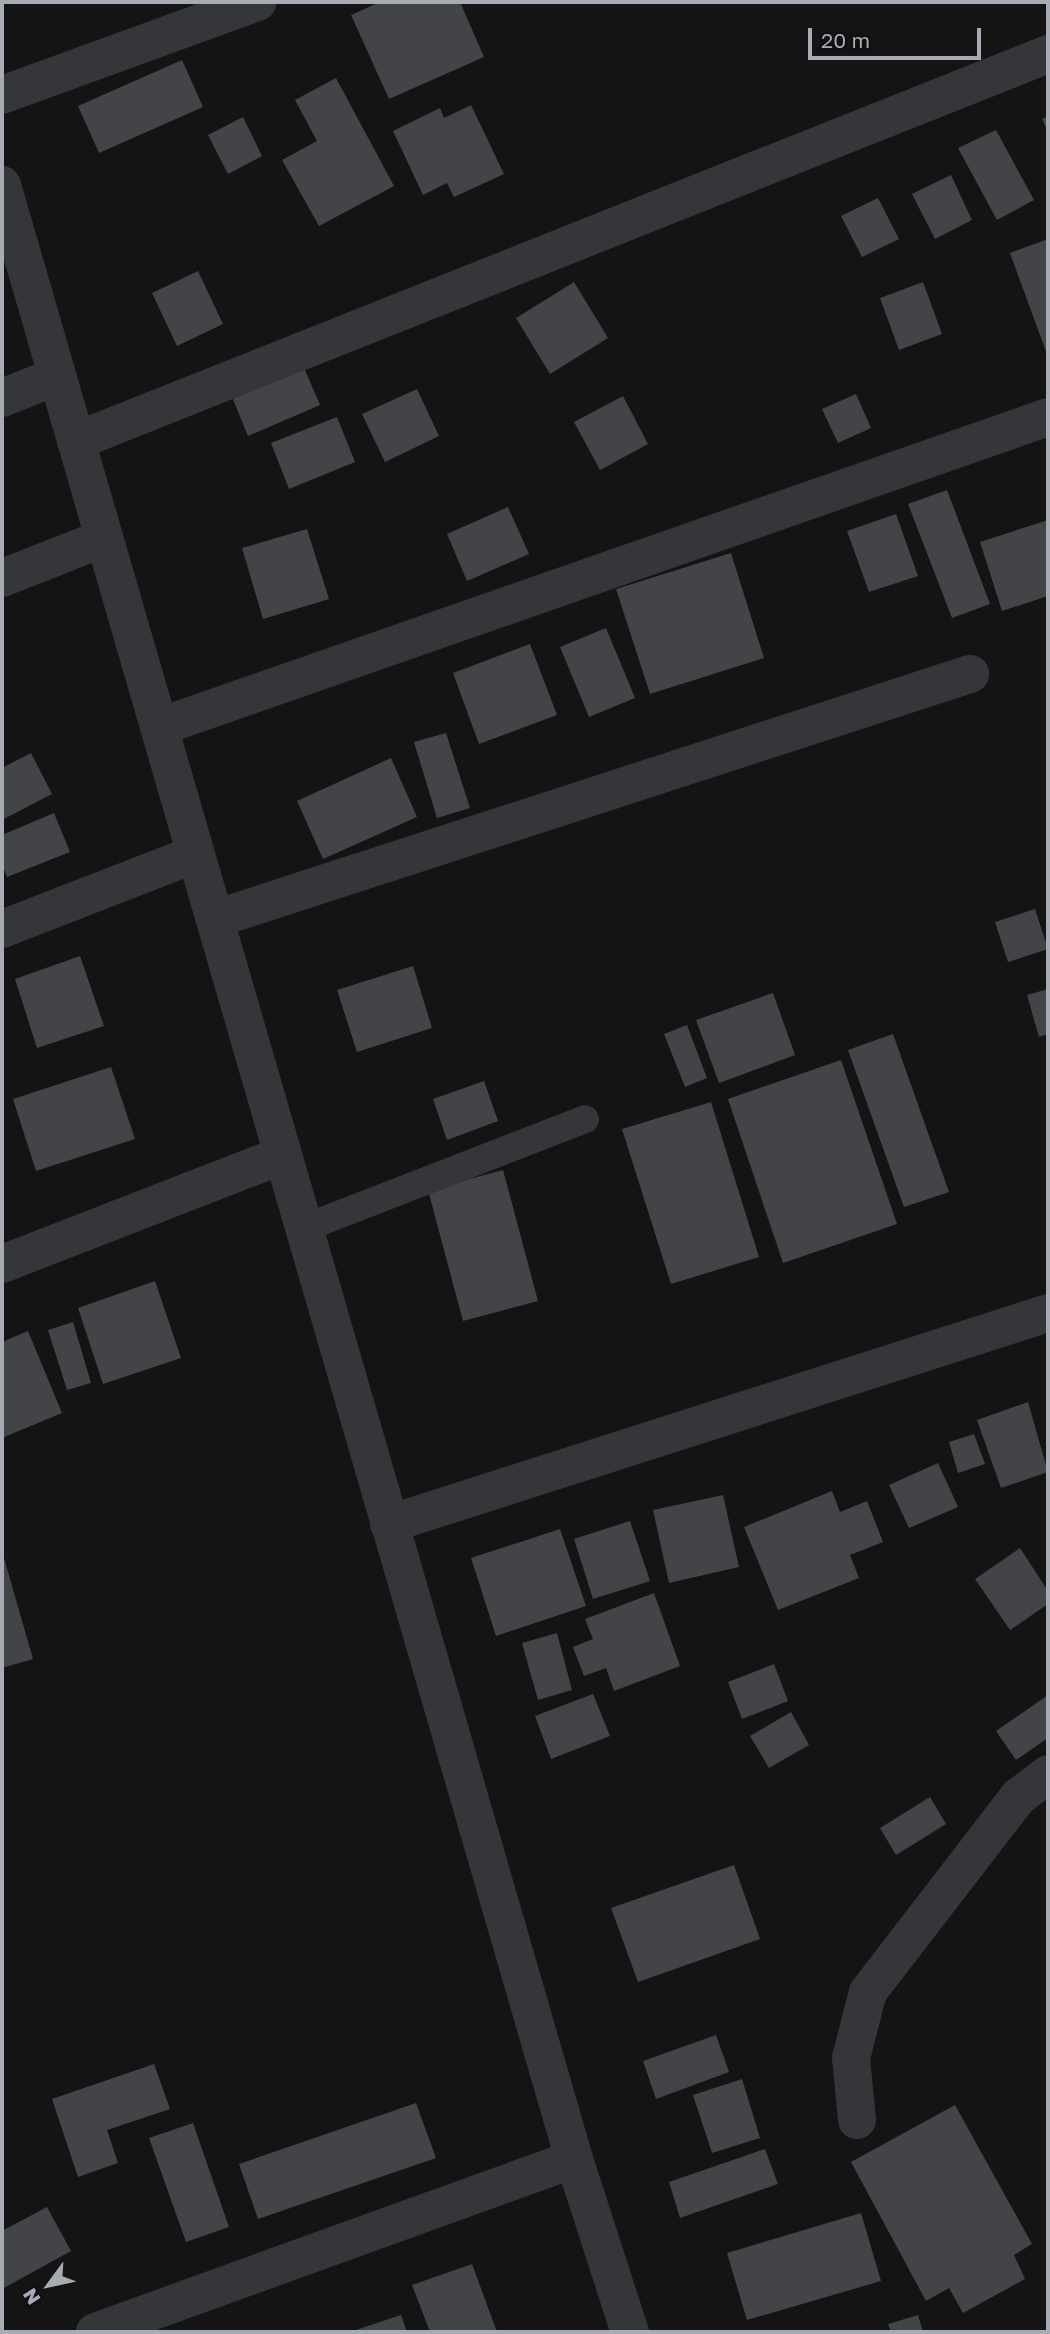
<!DOCTYPE html>
<style>
body{margin:0}
#map{position:relative;width:1050px;height:2334px;overflow:hidden;background:#141415;font-family:"Golos Text",sans-serif}
div>[style]{position:absolute}
.building>*{inset:0;background:#434448}
.service>*{height:28px;margin:-14px;padding:0 14px;transform-origin:14px;border-radius:14px;background:#35363a}
.minor>*{height:38px;margin:-19px;padding:0 19px;transform-origin:19px;border-radius:19px;background:#35363a}
span{translate:-50% -50%;white-space:nowrap;text-align:center;line-height:1.15;-webkit-text-stroke:7px #0f0f10;paint-order:stroke}
.frame{position:absolute;inset:0;border:4px solid #a7acb4;pointer-events:none}
.north{position:absolute;left:14px;top:2250px;width:70px;height:70px;-webkit-text-stroke:5px #0f0f10;paint-order:stroke;rotate:237deg;font-size:19px;font-weight:700;line-height:28px;text-align:center;color:#a7acb4}
.north::after{content:'';display:block;margin:auto;width:24px;height:32px;background:#a7acb4;clip-path:polygon(50% 0,100% 100%,50% 72%,0 100%)}
.scale{position:absolute;left:808px;top:28px;width:173px;height:32px;box-sizing:border-box;border:4px solid #a7acb4;border-top:0;padding-left:9px;font-size:21px;line-height:24px;white-space:nowrap;color:#a7acb4;-webkit-text-stroke:5px #0f0f10;paint-order:stroke}
</style>
<div id="map">
<div class="building">
<i style="clip-path:polygon(380px 2px,460px 2px,484px 57px,389px 99px,351px 15px)"></i>
<i style="clip-path:polygon(182px 60px,203px 107px,99px 153px,78px 106px)"></i>
<i style="clip-path:polygon(336px 78px,394px 186px,319px 226px,282px 160px,317px 141px,295px 100px)"></i>
<i style="clip-path:polygon(471px 105px,504px 174px,454px 197px,447px 183px,423px 195px,393px 131px,440px 108px,444px 118px)"></i>
<i style="clip-path:polygon(1048px 116px,1048px 132px,1042px 119px)"></i>
<i style="clip-path:polygon(243px 117px,262px 156px,228px 174px,208px 135px)"></i>
<i style="clip-path:polygon(996px 130px,1034px 200px,997px 220px,958px 148px)"></i>
<i style="clip-path:polygon(951px 175px,972px 220px,935px 239px,912px 194px)"></i>
<i style="clip-path:polygon(878px 198px,899px 239px,862px 257px,841px 216px)"></i>
<i style="clip-path:polygon(1048px 239px,1048px 357px,1010px 253px)"></i>
<i style="clip-path:polygon(198px 271px,223px 324px,177px 346px,152px 293px)"></i>
<i style="clip-path:polygon(574px 282px,608px 338px,550px 374px,516px 318px)"></i>
<i style="clip-path:polygon(923px 282px,942px 334px,899px 350px,880px 298px)"></i>
<i style="clip-path:polygon(302px 363px,320px 405px,248px 436px,230px 392px)"></i>
<i style="clip-path:polygon(417px 389px,439px 436px,385px 462px,362px 414px)"></i>
<i style="clip-path:polygon(856px 394px,871px 428px,838px 443px,822px 409px)"></i>
<i style="clip-path:polygon(623px 396px,648px 444px,600px 470px,574px 422px)"></i>
<i style="clip-path:polygon(337px 417px,355px 462px,289px 489px,271px 443px)"></i>
<i style="clip-path:polygon(947px 490px,990px 604px,952px 618px,908px 504px)"></i>
<i style="clip-path:polygon(508px 507px,529px 554px,467px 581px,447px 534px)"></i>
<i style="clip-path:polygon(896px 514px,918px 576px,869px 592px,847px 531px)"></i>
<i style="clip-path:polygon(1048px 520px,1048px 596px,1002px 611px,980px 542px)"></i>
<i style="clip-path:polygon(307px 529px,329px 599px,263px 619px,242px 548px)"></i>
<i style="clip-path:polygon(731px 553px,764px 658px,650px 694px,616px 589px)"></i>
<i style="clip-path:polygon(606px 628px,635px 698px,589px 717px,560px 647px)"></i>
<i style="clip-path:polygon(530px 644px,557px 715px,479px 744px,453px 673px)"></i>
<i style="clip-path:polygon(446px 733px,470px 808px,437px 818px,414px 742px)"></i>
<i style="clip-path:polygon(31px 753px,52px 794px,2px 820px,2px 768px)"></i>
<i style="clip-path:polygon(391px 758px,417px 817px,323px 859px,297px 801px)"></i>
<i style="clip-path:polygon(54px 813px,70px 852px,7px 877px,2px 864px,2px 835px)"></i>
<i style="clip-path:polygon(1035px 909px,1048px 949px,1008px 962px,995px 922px)"></i>
<i style="clip-path:polygon(80px 956px,104px 1026px,37px 1048px,15px 979px)"></i>
<i style="clip-path:polygon(413px 966px,432px 1028px,357px 1052px,337px 990px)"></i>
<i style="clip-path:polygon(1048px 989px,1048px 1034px,1039px 1037px,1027px 995px)"></i>
<i style="clip-path:polygon(773px 993px,795px 1055px,719px 1083px,696px 1020px)"></i>
<i style="clip-path:polygon(687px 1025px,707px 1078px,685px 1087px,664px 1034px)"></i>
<i style="clip-path:polygon(893px 1034px,949px 1192px,904px 1207px,848px 1050px)"></i>
<i style="clip-path:polygon(841px 1060px,897px 1224px,783px 1263px,728px 1099px)"></i>
<i style="clip-path:polygon(111px 1067px,135px 1139px,36px 1171px,13px 1099px)"></i>
<i style="clip-path:polygon(484px 1081px,498px 1121px,447px 1140px,433px 1099px)"></i>
<i style="clip-path:polygon(711px 1102px,759px 1257px,671px 1284px,622px 1129px)"></i>
<i style="clip-path:polygon(503px 1170px,538px 1301px,463px 1321px,428px 1190px)"></i>
<i style="clip-path:polygon(155px 1281px,181px 1358px,103px 1384px,78px 1308px)"></i>
<i style="clip-path:polygon(73px 1322px,91px 1383px,67px 1390px,48px 1330px)"></i>
<i style="clip-path:polygon(28px 1331px,62px 1413px,2px 1438px,2px 1342px)"></i>
<i style="clip-path:polygon(1028px 1402px,1048px 1472px,1001px 1488px,977px 1420px)"></i>
<i style="clip-path:polygon(974px 1434px,985px 1464px,958px 1473px,949px 1442px)"></i>
<i style="clip-path:polygon(938px 1463px,958px 1507px,909px 1528px,889px 1485px)"></i>
<i style="clip-path:polygon(832px 1491px,840px 1512px,867px 1501px,883px 1542px,850px 1555px,859px 1578px,778px 1610px,744px 1527px)"></i>
<i style="clip-path:polygon(723px 1495px,739px 1567px,669px 1583px,653px 1510px)"></i>
<i style="clip-path:polygon(630px 1521px,650px 1581px,593px 1599px,574px 1539px)"></i>
<i style="clip-path:polygon(560px 1529px,586px 1606px,496px 1636px,471px 1558px)"></i>
<i style="clip-path:polygon(1020px 1548px,1048px 1591px,1048px 1604px,1010px 1630px,975px 1579px)"></i>
<i style="clip-path:polygon(2px 1551px,33px 1659px,2px 1668px)"></i>
<i style="clip-path:polygon(654px 1593px,680px 1666px,614px 1691px,606px 1668px,584px 1676px,573px 1647px,593px 1639px,585px 1619px)"></i>
<i style="clip-path:polygon(557px 1633px,572px 1690px,538px 1700px,522px 1643px)"></i>
<i style="clip-path:polygon(774px 1664px,788px 1701px,742px 1719px,728px 1682px)"></i>
<i style="clip-path:polygon(593px 1694px,610px 1736px,551px 1759px,535px 1716px)"></i>
<i style="clip-path:polygon(1048px 1695px,1048px 1738px,1016px 1760px,996px 1731px)"></i>
<i style="clip-path:polygon(791px 1712px,809px 1745px,769px 1768px,750px 1736px)"></i>
<i style="clip-path:polygon(930px 1797px,946px 1824px,896px 1855px,880px 1828px)"></i>
<i style="clip-path:polygon(734px 1865px,760px 1939px,638px 1982px,611px 1908px)"></i>
<i style="clip-path:polygon(716px 2035px,729px 2072px,656px 2099px,643px 2061px)"></i>
<i style="clip-path:polygon(154px 2064px,170px 2109px,107px 2130px,118px 2163px,78px 2177px,52px 2099px)"></i>
<i style="clip-path:polygon(742px 2079px,760px 2138px,712px 2153px,693px 2095px)"></i>
<i style="clip-path:polygon(416px 2103px,436px 2158px,258px 2219px,239px 2164px)"></i>
<i style="clip-path:polygon(955px 2105px,1032px 2244px,1014px 2255px,1025px 2279px,963px 2313px,949px 2288px,926px 2301px,851px 2162px)"></i>
<i style="clip-path:polygon(193px 2123px,229px 2227px,186px 2242px,149px 2138px)"></i>
<i style="clip-path:polygon(765px 2149px,778px 2184px,680px 2218px,669px 2182px)"></i>
<i style="clip-path:polygon(47px 2207px,71px 2251px,2px 2289px,2px 2231px)"></i>
<i style="clip-path:polygon(861px 2213px,881px 2281px,747px 2320px,727px 2253px)"></i>
<i style="clip-path:polygon(472px 2264px,497px 2332px,430px 2332px,412px 2285px)"></i>
<i style="clip-path:polygon(401px 2315px,407px 2332px,350px 2332px)"></i>
<i style="clip-path:polygon(918px 2315px,923px 2332px,891px 2332px,888px 2324px)"></i>
</div>
<div class="service">
<i style="left:307px;top:1227px;width:298px;rotate:-21.2deg"></i>
</div>
<div class="minor">
<i style="left:2px;top:95px;width:272px;rotate:-20deg"></i>
<i style="left:2px;top:185px;width:2055px;rotate:73.84deg"></i>
<i style="left:574px;top:2159px;width:182px;rotate:72.1deg"></i>
<i style="left:2px;top:398px;width:59px;rotate:-21.8deg"></i>
<i style="left:76px;top:441px;width:1046px;rotate:-21.71deg"></i>
<i style="left:2px;top:578px;width:110px;rotate:-21.4deg"></i>
<i style="left:159px;top:727px;width:941px;rotate:-19.22deg"></i>
<i style="left:215px;top:919px;width:794px;rotate:-17.98deg"></i>
<i style="left:2px;top:929px;width:207px;rotate:-21.2deg"></i>
<i style="left:2px;top:1264px;width:301px;rotate:-21.2deg"></i>
<i style="left:389px;top:1524px;width:692px;rotate:-17.75deg"></i>
<i style="left:857px;top:2120px;width:62px;rotate:-95.5deg"></i>
<i style="left:851px;top:2058px;width:68px;rotate:-75.6deg"></i>
<i style="left:868px;top:1992px;width:246px;rotate:-52.4deg"></i>
<i style="left:1018px;top:1797px;width:38px;rotate:-37deg"></i>
<i style="left:95px;top:2332px;width:509px;rotate:-19.86deg"></i>
</div>
<div class="frame"></div>
<div class="north">N</div>
<div class="scale">20 m</div>
</div>
